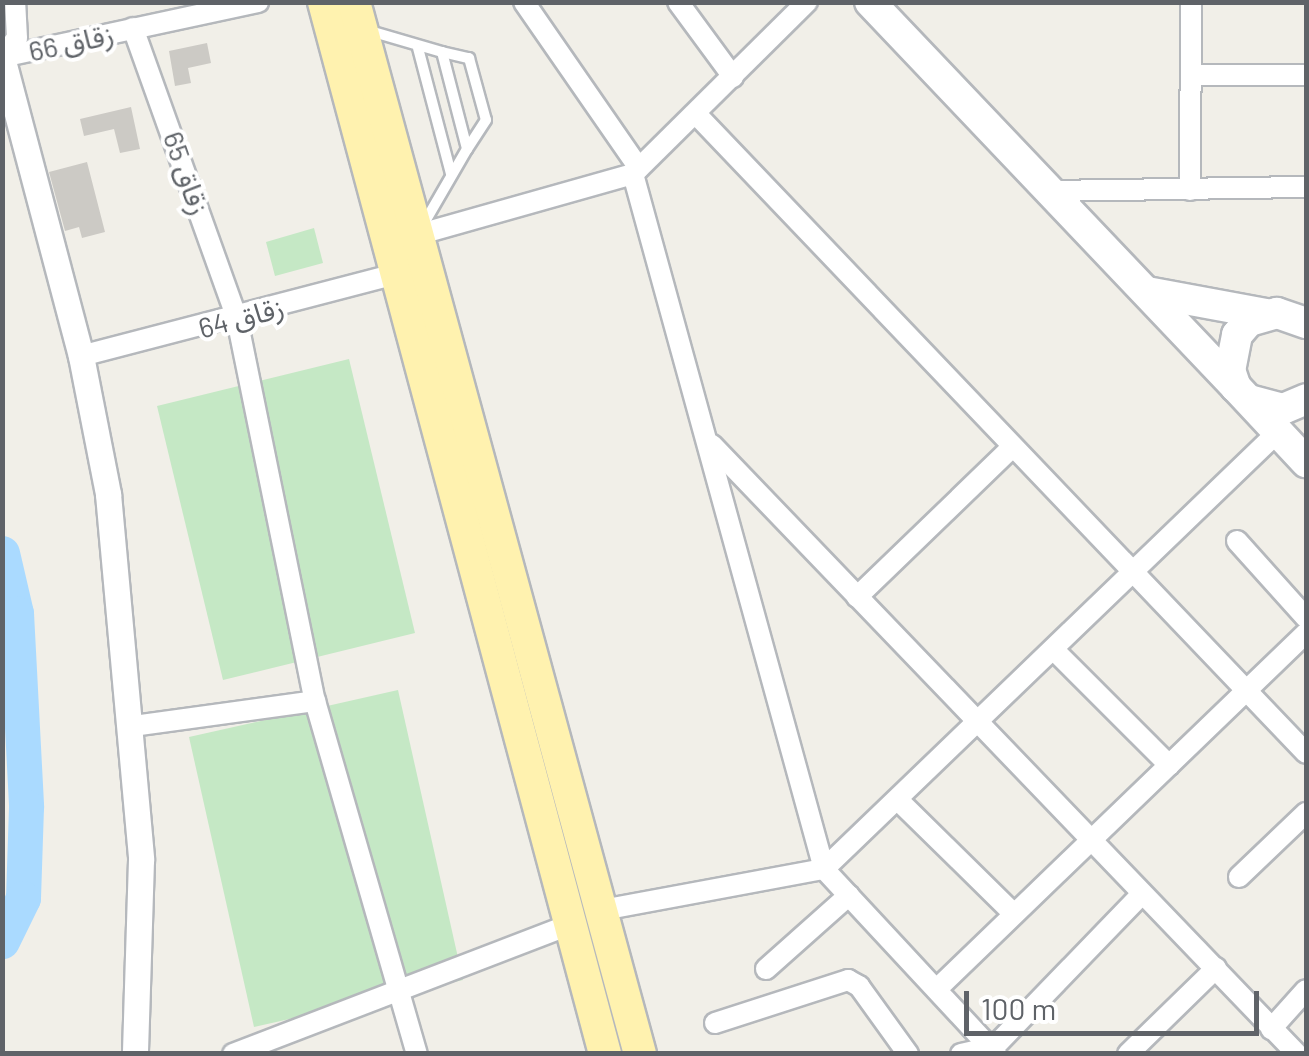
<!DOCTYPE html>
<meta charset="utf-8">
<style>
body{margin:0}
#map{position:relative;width:1309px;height:1056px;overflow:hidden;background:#f1efe8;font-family:Barlow,"Noto Sans Arabic",sans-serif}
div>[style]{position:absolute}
.green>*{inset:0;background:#c5e8c5}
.river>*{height:35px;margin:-17.5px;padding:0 17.5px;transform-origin:17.5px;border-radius:17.5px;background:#aadaff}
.building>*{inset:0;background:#cccac5}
.roads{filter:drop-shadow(2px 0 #b5b8bc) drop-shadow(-2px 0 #b5b8bc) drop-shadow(0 2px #b5b8bc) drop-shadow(0 -2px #b5b8bc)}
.service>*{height:10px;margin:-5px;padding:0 5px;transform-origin:5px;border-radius:5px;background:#fff}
.minor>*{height:20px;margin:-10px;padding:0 10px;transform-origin:10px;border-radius:10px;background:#fff}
.tertiary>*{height:25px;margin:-12.5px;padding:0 12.5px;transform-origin:12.5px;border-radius:12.5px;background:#fff}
.secondary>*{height:30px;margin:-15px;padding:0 15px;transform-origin:15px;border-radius:15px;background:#fff}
.primary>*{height:32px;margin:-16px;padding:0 16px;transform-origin:16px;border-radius:16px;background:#fff2af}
span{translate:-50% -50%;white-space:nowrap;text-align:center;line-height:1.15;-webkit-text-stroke:8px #fff;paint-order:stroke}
.street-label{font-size:28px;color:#5f6368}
.frame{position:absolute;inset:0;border:5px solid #5f6368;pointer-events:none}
.scale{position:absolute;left:964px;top:991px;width:295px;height:45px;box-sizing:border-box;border:5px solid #5f6368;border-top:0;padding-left:12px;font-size:30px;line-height:35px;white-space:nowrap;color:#5f6368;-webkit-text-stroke:8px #fff;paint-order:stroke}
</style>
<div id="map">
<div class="green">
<i style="clip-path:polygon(314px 228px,323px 263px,275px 276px,266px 242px)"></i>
<i style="clip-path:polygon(349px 359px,415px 633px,223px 680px,157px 406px)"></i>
<i style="clip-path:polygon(398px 690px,463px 980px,254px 1027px,189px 737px)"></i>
</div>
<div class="river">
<i style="left:2px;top:553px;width:62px;rotate:76.9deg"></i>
<i style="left:16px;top:613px;width:194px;rotate:87deg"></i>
<i style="left:26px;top:807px;width:91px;rotate:91.9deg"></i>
<i style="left:23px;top:898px;width:48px;rotate:116deg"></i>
</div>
<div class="building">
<i style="clip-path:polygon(207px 43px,211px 63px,188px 68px,191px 83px,175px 86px,169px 51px)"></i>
<i style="clip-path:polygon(131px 107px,140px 149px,120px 153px,114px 129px,84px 136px,80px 119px)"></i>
<i style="clip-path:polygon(87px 162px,105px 232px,82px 238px,79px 227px,65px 231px,49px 172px)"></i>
</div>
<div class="roads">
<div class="service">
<i style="left:370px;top:31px;width:75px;rotate:16.3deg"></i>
<i style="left:442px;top:52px;width:100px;rotate:75.5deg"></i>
<i style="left:467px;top:149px;width:88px;rotate:120.1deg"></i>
<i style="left:418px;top:48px;width:130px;rotate:75.3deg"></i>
<i style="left:442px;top:52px;width:28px;rotate:13deg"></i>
<i style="left:469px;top:58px;width:64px;rotate:74.7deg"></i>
<i style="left:486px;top:120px;width:35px;rotate:123deg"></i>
</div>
<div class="minor">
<i style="left:524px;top:2px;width:202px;rotate:55.3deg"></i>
<i style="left:678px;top:2px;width:93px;rotate:53.7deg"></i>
<i style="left:133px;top:28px;width:309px;rotate:70.3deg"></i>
<i style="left:237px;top:319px;width:390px;rotate:78.5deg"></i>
<i style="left:315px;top:701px;width:367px;rotate:73.9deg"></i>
<i style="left:2px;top:57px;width:262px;rotate:-12.1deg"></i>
<i style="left:2px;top:57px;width:24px;rotate:-52deg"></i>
<i style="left:17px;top:38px;width:36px;rotate:-93deg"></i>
<i style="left:1191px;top:75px;width:115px"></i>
<i style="left:696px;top:114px;width:883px;rotate:46.33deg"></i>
<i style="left:633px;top:174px;width:721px;rotate:74.63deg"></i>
<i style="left:824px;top:869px;width:253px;rotate:47.1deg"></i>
<i style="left:1190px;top:190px;width:188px;rotate:-89.7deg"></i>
<i style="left:1049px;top:191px;width:257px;rotate:-0.9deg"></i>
<i style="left:417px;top:235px;width:224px;rotate:-15.8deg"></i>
<i style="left:633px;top:174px;width:245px;rotate:-44.7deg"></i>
<i style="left:81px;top:356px;width:329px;rotate:-14.6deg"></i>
<i style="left:712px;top:445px;width:844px;rotate:46.15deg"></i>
<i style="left:1237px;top:541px;width:103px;rotate:48.1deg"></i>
<i style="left:857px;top:597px;width:213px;rotate:-44deg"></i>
<i style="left:1054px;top:650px;width:163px;rotate:45deg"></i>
<i style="left:133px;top:726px;width:184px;rotate:-7.8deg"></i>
<i style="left:898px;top:800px;width:161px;rotate:44.5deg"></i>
<i style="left:1239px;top:877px;width:93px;rotate:-43.7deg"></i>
<i style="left:602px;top:910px;width:226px;rotate:-10.5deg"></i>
<i style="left:824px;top:869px;width:630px;rotate:-43.91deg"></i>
<i style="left:766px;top:969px;width:111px;rotate:-41.7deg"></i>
<i style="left:940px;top:986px;width:508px;rotate:-43.96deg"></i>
<i style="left:715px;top:1023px;width:140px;rotate:-17.9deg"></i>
<i style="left:848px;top:980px;width:13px;rotate:29deg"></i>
<i style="left:859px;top:986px;width:84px;rotate:54.2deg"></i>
<i style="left:1271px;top:1029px;width:52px;rotate:-48.1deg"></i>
<i style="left:233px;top:1054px;width:362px;rotate:-21deg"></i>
<i style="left:961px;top:1054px;width:35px;rotate:-13deg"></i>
<i style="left:995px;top:1046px;width:211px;rotate:-46deg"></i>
<i style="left:1128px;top:1054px;width:123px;rotate:-44.3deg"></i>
</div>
<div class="tertiary">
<i style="left:2px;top:57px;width:309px;rotate:75.2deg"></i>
<i style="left:81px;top:356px;width:141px;rotate:78.9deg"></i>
<i style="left:108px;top:494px;width:367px;rotate:84.8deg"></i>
<i style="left:141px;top:860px;width:194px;rotate:91.8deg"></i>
</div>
<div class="secondary">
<i style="left:870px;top:2px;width:531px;rotate:46.45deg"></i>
<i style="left:1147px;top:292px;width:121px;rotate:10.5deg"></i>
<i style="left:1306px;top:323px;width:31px;rotate:-161deg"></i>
<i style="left:1277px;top:313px;width:29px;rotate:164deg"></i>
<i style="left:1249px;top:321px;width:18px;rotate:131deg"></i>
<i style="left:1237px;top:335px;width:36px;rotate:101deg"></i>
<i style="left:1230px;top:370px;width:18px;rotate:71deg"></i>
<i style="left:1236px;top:387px;width:103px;rotate:47deg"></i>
<i style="left:1249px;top:400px;width:35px;rotate:15deg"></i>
<i style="left:1283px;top:409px;width:25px;rotate:-23deg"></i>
</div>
<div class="primary">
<i style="left:324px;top:2px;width:1089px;rotate:75.04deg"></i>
<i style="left:354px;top:2px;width:1090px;rotate:74.79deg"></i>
</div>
</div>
<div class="street-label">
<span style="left:71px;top:42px;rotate:-12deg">زقاق 66</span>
<span style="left:187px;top:173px;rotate:71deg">زقاق 65</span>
<span style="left:241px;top:317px;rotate:-15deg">زقاق 64</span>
</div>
<div class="frame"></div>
<div class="scale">100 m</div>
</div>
